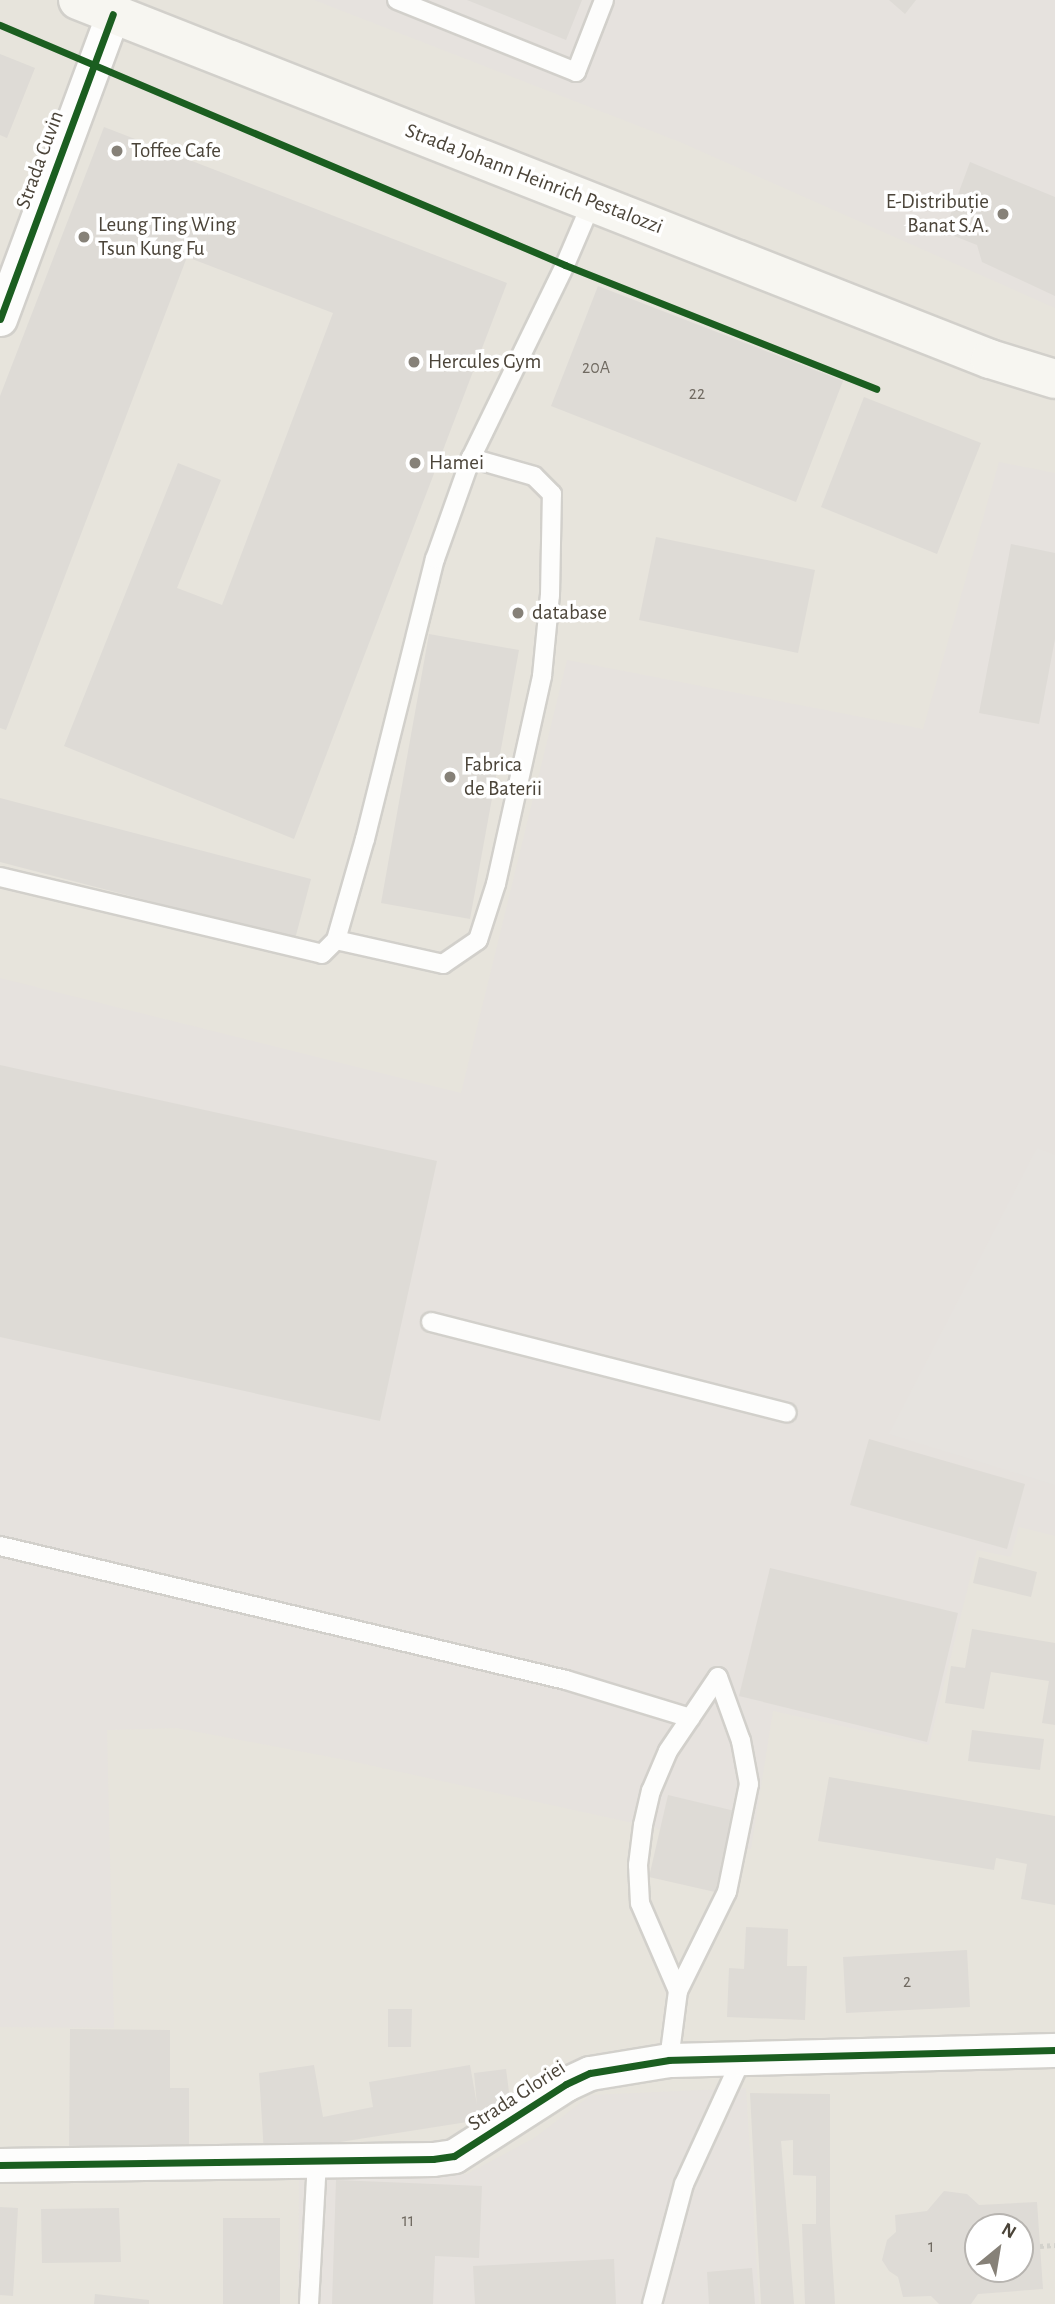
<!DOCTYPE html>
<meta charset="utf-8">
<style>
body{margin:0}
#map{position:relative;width:1055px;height:2304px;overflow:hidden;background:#f4f2ee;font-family:"Alegreya Sans",sans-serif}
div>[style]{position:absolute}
.residential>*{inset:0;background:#e7e4dc}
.industrial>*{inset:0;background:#e6e2de}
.parking>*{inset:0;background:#e6e3df}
.building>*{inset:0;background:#dedbd6}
.path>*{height:4.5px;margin-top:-2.25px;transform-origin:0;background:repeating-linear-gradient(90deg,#d3d2cc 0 3.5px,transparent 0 7px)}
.roads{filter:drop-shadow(2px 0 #d2d0cb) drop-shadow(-2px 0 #d2d0cb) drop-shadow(0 2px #d2d0cb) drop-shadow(0 -2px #d2d0cb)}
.service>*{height:18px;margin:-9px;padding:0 9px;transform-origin:9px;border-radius:9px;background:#fdfdfc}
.minor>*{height:33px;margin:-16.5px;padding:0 16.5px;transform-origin:16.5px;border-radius:16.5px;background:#fdfdfc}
.secondary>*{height:38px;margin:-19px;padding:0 19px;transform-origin:19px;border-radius:19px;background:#f7f6f1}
.cycleway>*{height:7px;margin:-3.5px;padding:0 3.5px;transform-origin:3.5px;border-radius:3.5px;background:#1b5e20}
.dots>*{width:19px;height:19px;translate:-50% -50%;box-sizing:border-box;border:4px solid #fff;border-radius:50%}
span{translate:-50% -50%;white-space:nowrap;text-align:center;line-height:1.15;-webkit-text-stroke:7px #fff;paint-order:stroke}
.number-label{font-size:18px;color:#706a61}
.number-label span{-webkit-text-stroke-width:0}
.poi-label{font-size:21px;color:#4b4439}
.left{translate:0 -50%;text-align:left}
.right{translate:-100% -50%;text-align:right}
.street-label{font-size:21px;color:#4b4439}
.north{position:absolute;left:964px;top:2213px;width:70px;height:70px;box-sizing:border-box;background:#fff;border:2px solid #b7b4b0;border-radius:50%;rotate:30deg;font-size:19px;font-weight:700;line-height:28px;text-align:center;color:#4b4439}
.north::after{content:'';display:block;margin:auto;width:24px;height:32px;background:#868178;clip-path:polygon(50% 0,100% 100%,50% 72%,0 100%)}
</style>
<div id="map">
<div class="residential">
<i style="clip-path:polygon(evenodd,0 0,1055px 0,1055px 2304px,0 2304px,0 0,978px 2227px,1020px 2227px,1020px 2269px,978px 2269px,978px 2227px)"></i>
</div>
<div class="industrial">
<i style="clip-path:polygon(314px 0,1055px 0,1055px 308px,680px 142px)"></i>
<i style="clip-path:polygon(999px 462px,1055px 473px,1055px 1536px,1019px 1527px,1011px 1557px,977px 1550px,929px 1745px,773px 1711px,751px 1849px,346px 1760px,177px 1728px,107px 1730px,114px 2028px,0 2027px,0 978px,461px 1093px,567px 660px,923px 729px)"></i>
<i style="clip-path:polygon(746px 2088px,759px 2304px,298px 2304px,299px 2180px,467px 2174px,534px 2138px,591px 2095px)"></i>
</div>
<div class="parking">
<i style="clip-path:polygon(1037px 1148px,1055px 1155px,1055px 1485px,889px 1434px)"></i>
</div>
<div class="building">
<i style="clip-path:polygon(467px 0,582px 0,566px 40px)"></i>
<i style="clip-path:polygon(889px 0,916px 0,905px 14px)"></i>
<i style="clip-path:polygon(0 54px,35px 68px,7px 138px,0 135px)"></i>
<i style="clip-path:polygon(104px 127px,507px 283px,294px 839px,64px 746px,178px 463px,221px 480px,177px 588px,222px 605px,333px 313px,187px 257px,6px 730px,0 728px,0 396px)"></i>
<i style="clip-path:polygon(970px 162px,1055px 197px,1055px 296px,982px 262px,977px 245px,944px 232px)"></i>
<i style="clip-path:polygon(598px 286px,843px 381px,796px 502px,551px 406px)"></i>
<i style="clip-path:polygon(864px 397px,981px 443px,937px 554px,821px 507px)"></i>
<i style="clip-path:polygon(656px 537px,815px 570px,798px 653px,639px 620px)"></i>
<i style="clip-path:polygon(1011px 544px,1055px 553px,1055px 639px,1039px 724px,979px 713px)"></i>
<i style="clip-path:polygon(429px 634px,519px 650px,470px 919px,381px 903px)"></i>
<i style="clip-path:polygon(0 798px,311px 879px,295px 939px,0 862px)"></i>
<i style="clip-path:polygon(0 1065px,437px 1161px,380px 1421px,0 1337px)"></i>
<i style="clip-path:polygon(869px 1439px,1025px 1484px,1007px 1549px,850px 1505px)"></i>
<i style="clip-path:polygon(979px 1557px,1037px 1572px,1031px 1597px,973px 1583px)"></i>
<i style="clip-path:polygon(770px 1568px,958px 1613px,927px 1742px,739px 1696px)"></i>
<i style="clip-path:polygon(972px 1629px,1055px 1643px,1055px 1725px,1042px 1723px,1049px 1681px,991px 1672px,984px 1709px,945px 1703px,951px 1666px,965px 1668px)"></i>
<i style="clip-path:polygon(972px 1730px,1044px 1739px,1040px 1770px,968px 1761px)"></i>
<i style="clip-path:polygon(829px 1777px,1055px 1816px,1055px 1905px,1021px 1899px,1027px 1864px,996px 1858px,994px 1870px,818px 1841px)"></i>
<i style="clip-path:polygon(668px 1795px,735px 1811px,715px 1892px,649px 1877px)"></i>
<i style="clip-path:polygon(746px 1927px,788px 1929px,787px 1966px,807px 1966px,805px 2020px,727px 2017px,729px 1968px,744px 1969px)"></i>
<i style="clip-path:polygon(967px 1950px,970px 2007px,846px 2013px,843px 1957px)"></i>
<i style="clip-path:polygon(388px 2009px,412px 2009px,411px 2047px,388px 2047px)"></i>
<i style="clip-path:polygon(70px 2029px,170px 2030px,170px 2088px,189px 2088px,189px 2157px,69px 2155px)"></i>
<i style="clip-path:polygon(314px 2065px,323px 2117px,373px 2107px,369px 2082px,470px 2065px,477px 2105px,474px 2073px,506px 2069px,512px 2115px,264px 2154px,259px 2073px)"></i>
<i style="clip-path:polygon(750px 2093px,830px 2094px,830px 2224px,835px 2304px,805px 2304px,802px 2224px,816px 2224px,816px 2176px,793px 2175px,793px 2140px,781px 2141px,794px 2304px,761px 2304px)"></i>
<i style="clip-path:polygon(336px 2180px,482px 2186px,479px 2258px,435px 2256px,433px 2304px,332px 2304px)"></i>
<i style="clip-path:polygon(evenodd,944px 2191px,967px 2194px,979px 2205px,1037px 2202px,1043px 2289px,978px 2294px,971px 2304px,939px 2304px,931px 2296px,903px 2297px,898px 2277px,889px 2271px,882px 2260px,887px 2240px,896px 2232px,895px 2215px,927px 2211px,944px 2191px,978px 2227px,1020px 2227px,1020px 2269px,978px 2269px,978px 2227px)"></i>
<i style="clip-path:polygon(0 2207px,18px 2208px,13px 2296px,0 2295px)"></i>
<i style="clip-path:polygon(119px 2208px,121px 2262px,42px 2263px,41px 2209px)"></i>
<i style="clip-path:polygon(223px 2218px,280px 2218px,280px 2304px,223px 2304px)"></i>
<i style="clip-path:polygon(614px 2259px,616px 2304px,475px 2304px,473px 2266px)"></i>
<i style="clip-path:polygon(752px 2268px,755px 2304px,709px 2304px,707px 2272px)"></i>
<i style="clip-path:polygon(95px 2294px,149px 2300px,149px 2304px,94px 2304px)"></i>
</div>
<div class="path">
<i style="left:1040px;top:2246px;width:15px;rotate:-4deg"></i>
</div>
<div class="roads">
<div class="service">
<i style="left:397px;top:0;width:193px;rotate:21.9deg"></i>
<i style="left:576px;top:72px;width:77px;rotate:-68.7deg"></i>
<i style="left:0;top:877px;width:331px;rotate:13.4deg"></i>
<i style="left:322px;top:954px;width:20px;rotate:-45deg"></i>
<i style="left:336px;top:940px;width:105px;rotate:-74deg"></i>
<i style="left:365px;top:839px;width:289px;rotate:-76deg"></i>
<i style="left:435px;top:559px;width:107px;rotate:-70.4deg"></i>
<i style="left:471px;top:458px;width:215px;rotate:-64deg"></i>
<i style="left:565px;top:265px;width:69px;rotate:-66.8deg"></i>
<i style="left:336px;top:940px;width:110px;rotate:12.6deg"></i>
<i style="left:443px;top:964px;width:42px;rotate:-34.4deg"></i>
<i style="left:478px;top:940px;width:59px;rotate:-72.2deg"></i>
<i style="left:496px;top:884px;width:213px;rotate:-77.5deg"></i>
<i style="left:542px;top:676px;width:81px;rotate:-84.4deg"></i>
<i style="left:550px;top:595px;width:101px;rotate:-88.9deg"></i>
<i style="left:552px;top:494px;width:25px;rotate:-135deg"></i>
<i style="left:534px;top:476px;width:66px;rotate:-164.1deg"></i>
<i style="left:431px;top:1322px;width:367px;rotate:14.3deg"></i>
<i style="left:0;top:1546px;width:582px;rotate:13.32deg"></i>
<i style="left:566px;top:1680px;width:130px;rotate:17deg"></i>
<i style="left:678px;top:1991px;width:96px;rotate:-113.4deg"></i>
<i style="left:640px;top:1903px;width:38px;rotate:-93deg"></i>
<i style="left:638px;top:1865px;width:40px;rotate:-82.9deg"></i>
<i style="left:643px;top:1825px;width:35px;rotate:-77deg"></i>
<i style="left:651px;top:1791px;width:43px;rotate:-67deg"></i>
<i style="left:668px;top:1751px;width:89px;rotate:-56deg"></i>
<i style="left:669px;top:2060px;width:70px;rotate:-82.6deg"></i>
<i style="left:678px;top:1991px;width:110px;rotate:-63.7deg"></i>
<i style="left:727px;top:1892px;width:110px;rotate:-78.5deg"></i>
<i style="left:749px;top:1784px;width:44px;rotate:-100.5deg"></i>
<i style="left:741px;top:1741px;width:68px;rotate:-109.8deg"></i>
<i style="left:309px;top:2304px;width:143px;rotate:-86.8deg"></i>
<i style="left:652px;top:2304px;width:124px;rotate:-75.1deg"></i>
<i style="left:684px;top:2184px;width:136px;rotate:-65.3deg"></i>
</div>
<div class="minor">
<i style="left:0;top:319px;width:325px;rotate:-69.7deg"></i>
<i style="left:0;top:2165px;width:433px;rotate:-0.8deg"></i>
<i style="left:433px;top:2159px;width:21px;rotate:-8deg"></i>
<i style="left:454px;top:2156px;width:133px;rotate:-32.7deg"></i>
<i style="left:566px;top:2084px;width:26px;rotate:-25deg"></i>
<i style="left:590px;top:2073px;width:80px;rotate:-9.3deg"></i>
<i style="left:669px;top:2060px;width:386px;rotate:-1.5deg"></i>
</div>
<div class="secondary">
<i style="left:78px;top:0;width:980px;rotate:21.49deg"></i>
<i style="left:990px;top:359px;width:68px;rotate:17.1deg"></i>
</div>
</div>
<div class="cycleway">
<i style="left:0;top:25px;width:614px;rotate:23.01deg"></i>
<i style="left:565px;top:265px;width:335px;rotate:21.7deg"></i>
<i style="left:0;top:319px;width:325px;rotate:-69.7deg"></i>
<i style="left:0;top:2165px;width:433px;rotate:-0.8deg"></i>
<i style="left:433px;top:2159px;width:21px;rotate:-8deg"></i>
<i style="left:454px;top:2156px;width:133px;rotate:-32.7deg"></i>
<i style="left:566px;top:2084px;width:26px;rotate:-25deg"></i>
<i style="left:590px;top:2073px;width:80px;rotate:-9.3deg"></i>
<i style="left:669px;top:2060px;width:386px;rotate:-1.5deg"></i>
</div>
<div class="dots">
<i style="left:117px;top:151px;background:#868178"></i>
<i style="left:1003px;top:214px;background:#868178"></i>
<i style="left:84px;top:237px;background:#868178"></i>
<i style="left:414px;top:362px;background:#868178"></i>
<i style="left:415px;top:463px;background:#868178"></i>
<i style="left:518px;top:613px;background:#868178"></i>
<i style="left:450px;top:777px;background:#868178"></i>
</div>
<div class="number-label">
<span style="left:596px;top:368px">20A</span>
<span style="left:697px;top:394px">22</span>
<span style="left:907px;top:1982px">2</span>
<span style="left:408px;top:2221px">11</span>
<span style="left:931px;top:2247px">1</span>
</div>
<div class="poi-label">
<span class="left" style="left:131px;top:151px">Toffee Cafe</span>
<span class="right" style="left:989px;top:214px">E-Distribuție<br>Banat S.A.</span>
<span class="left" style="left:98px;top:237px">Leung Ting Wing<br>Tsun Kung Fu</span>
<span class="left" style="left:428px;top:362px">Hercules Gym</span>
<span class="left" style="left:429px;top:463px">Hamei</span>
<span class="left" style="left:532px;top:613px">database</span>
<span class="left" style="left:464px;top:777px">Fabrica<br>de Baterii</span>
</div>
<div class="street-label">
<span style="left:40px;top:160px;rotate:-70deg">Strada Cuvin</span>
<span style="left:534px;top:179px;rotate:21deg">Strada Johann Heinrich Pestalozzi</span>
<span style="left:517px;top:2096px;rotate:-33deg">Strada Gloriei</span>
</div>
<div class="north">N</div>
</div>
